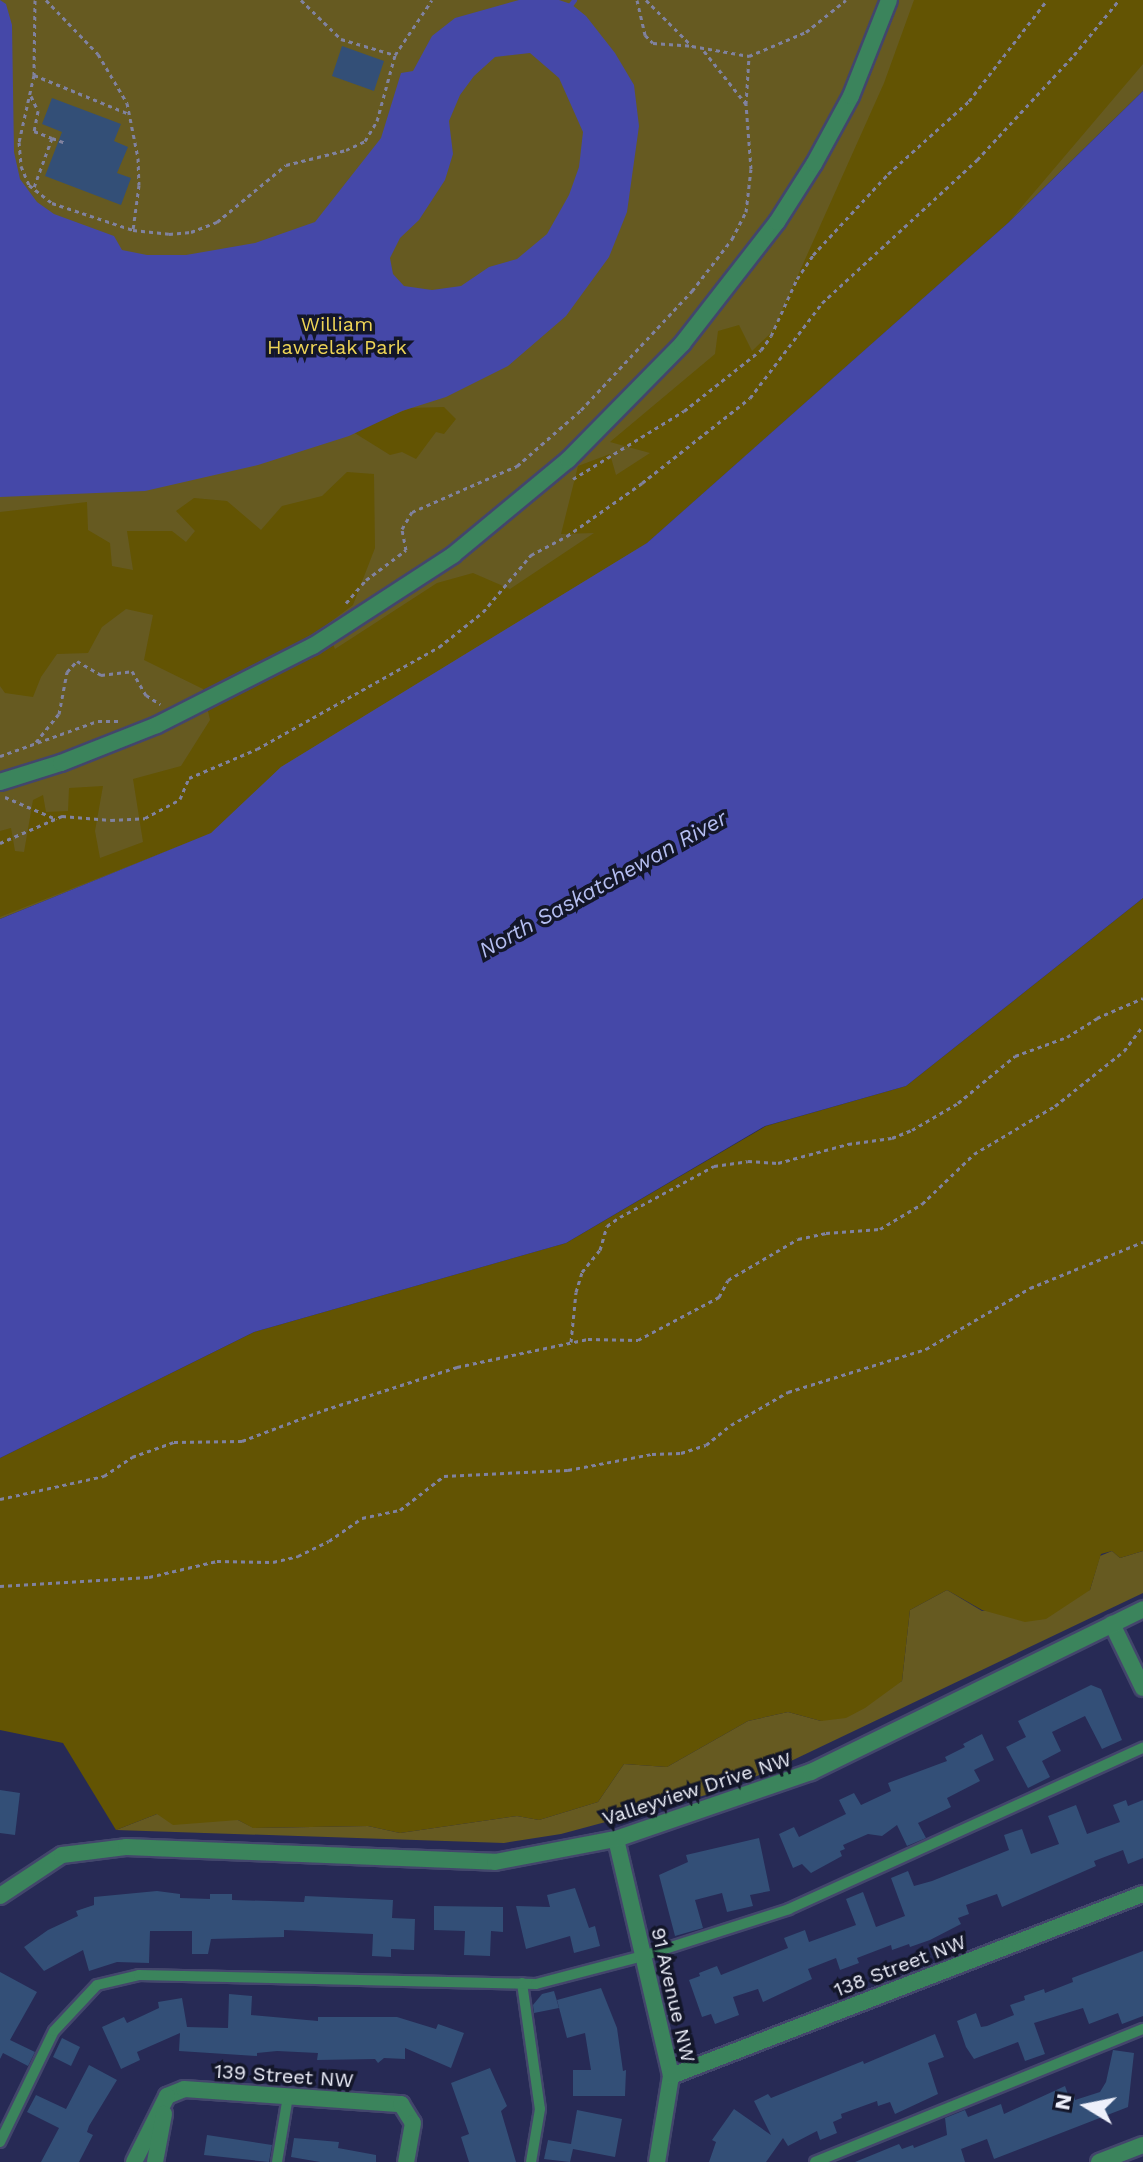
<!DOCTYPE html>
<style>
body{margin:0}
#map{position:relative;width:1143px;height:2162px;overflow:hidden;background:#272a55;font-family:"Work Sans",sans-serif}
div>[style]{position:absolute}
.green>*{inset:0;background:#665a21}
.forest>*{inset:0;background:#635403}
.water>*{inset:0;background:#4548a8}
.stream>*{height:5px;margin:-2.5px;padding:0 2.5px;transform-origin:2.5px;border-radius:2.5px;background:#4548a8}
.building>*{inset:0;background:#334f77}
.path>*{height:3px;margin-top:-1.5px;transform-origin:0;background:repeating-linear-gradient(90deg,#80829f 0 4px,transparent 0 8px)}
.roads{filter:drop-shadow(2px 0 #43466c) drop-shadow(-2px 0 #43466c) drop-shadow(0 2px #43466c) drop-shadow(0 -2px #43466c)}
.service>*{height:10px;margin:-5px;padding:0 5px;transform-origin:5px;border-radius:5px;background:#3b845c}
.minor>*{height:16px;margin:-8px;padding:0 8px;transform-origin:8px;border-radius:8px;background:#3b845c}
span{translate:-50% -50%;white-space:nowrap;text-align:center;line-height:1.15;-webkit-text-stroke:7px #131629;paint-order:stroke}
.park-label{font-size:20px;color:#eed456}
.street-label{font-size:20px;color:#eef0fb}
.water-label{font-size:22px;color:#b5bef1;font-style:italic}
.north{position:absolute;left:1047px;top:2066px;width:80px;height:80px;-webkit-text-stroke:6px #131629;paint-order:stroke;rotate:280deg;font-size:22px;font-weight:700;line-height:32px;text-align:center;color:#eef0fb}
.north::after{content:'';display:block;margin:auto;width:28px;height:36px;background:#eef0fb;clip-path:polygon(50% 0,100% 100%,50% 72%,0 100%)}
</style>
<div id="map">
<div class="green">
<i style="clip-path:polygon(0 0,1143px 0,1143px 91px,1008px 223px,647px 543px,212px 833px,0 919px)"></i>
<i style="clip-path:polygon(1112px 1551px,1120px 1558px,1143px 1551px,1143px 1593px,770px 1771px,706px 1795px,561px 1834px,504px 1843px,116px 1830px,157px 1814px,238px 1820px,254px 1828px,368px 1826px,400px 1833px,517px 1816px,539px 1820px,598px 1802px,624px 1764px,667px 1767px,748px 1721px,788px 1712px,821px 1721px,902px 1681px,910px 1610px,947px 1590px,982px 1611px,1090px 1590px,1100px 1556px)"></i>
</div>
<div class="forest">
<i style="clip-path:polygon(914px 0,1143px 0,1143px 64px,1008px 223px,647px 543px,281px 767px,212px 833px,0 917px,0 831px,11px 828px,15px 851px,24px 852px,33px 800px,43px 795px,46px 812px,68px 811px,69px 788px,103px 786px,95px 831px,100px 858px,143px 842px,133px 779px,181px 766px,210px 720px,203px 689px,144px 660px,153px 615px,126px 609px,102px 627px,88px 653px,57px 654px,41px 677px,33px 697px,5px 693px,0 686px,0 512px,87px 502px,88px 530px,110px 543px,112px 566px,133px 570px,127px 531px,172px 531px,186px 542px,195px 531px,176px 511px,194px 498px,227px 501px,261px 530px,282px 506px,322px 496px,347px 472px,374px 474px,375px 548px,353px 605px,325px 626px,335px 649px,437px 583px,473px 573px,510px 589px,594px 533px,561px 534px,578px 466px,610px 454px,616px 475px,650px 453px,610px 442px,715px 354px,718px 331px,739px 325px,752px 351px,773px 331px,884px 83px)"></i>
<i style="clip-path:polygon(444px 407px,456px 419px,444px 434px,436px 432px,416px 459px,402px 452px,390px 455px,353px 432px,410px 408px)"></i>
<i style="clip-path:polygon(1143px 898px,1143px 1551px,1120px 1558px,1112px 1551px,1101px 1554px,1090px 1590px,1046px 1619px,1025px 1622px,982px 1610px,947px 1590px,910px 1610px,902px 1681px,865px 1708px,846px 1718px,821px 1721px,788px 1712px,748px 1721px,667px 1767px,624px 1764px,598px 1802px,539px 1820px,517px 1816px,400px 1833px,368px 1826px,253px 1828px,238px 1820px,173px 1825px,157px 1814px,116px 1830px,63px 1743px,0 1730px,0 1458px,254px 1332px,566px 1243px,766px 1126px,906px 1086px)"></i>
</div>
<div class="water">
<i style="clip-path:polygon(evenodd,0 0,6px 4px,12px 25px,14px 152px,20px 179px,37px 202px,54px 214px,114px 236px,122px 250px,147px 255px,186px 255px,255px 243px,315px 222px,381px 138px,401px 73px,413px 71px,432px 36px,455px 18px,519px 0,559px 0,571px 4px,586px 16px,615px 53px,634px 85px,639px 126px,627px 212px,609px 257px,566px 316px,508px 366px,446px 397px,402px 411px,349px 436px,258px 465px,145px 491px,0 497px,0 0,530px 53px,559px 78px,583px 132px,579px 167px,569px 195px,547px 234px,517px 259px,489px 267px,461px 286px,432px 290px,404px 286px,393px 274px,390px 258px,400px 238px,419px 220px,445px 180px,453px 154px,449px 121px,460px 95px,474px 76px,495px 57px,530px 53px)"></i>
<i style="clip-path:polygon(1143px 91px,1143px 898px,906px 1086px,765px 1126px,566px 1243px,254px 1332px,0 1458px,0 919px,211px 833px,281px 767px,647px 543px,1008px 223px)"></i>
</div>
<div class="stream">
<i style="left:571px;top:4px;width:5px;rotate:-53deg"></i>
</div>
<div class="building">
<i style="clip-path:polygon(342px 46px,384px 61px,374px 91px,332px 76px)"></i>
<i style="clip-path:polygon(52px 98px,121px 124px,114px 141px,128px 147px,117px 173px,131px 178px,121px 205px,45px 176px,62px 132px,42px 124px)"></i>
<i style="clip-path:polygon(1091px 1685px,1101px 1689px,1122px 1740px,1102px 1749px,1085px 1716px,1052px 1732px,1061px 1751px,1042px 1761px,1050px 1777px,1028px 1788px,1006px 1747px,1026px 1737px,1018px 1721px)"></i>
<i style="clip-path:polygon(982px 1734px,994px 1760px,974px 1770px,980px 1781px,947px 1798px,951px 1807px,918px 1823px,926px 1838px,907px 1846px,897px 1825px,882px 1836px,868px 1834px,843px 1845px,845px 1849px,840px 1851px,842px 1856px,811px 1873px,802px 1864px,793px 1868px,779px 1834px,794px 1827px,799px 1837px,846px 1814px,839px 1800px,854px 1793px,861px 1805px,891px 1791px,888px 1783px,947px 1761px,945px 1757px,965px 1747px,963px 1744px)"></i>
<i style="clip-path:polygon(0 1790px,20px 1793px,15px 1835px,0 1833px)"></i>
<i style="clip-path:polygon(1126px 1800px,1128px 1806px,1143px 1800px,1143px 1858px,1128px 1864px,1123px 1850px,1094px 1861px,1096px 1866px,1002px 1907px,997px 1894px,966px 1905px,969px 1914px,958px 1918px,961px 1924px,930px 1940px,910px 1947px,909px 1944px,892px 1950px,891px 1945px,857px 1958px,859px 1963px,840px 1970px,836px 1958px,808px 1969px,812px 1979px,763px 2002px,758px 1989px,733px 1997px,739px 2015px,715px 2024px,711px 2014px,702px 2017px,689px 1980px,700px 1976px,699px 1973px,717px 1966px,721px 1975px,788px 1948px,784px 1938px,805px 1930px,809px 1942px,856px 1925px,846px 1899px,863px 1892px,876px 1927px,905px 1916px,891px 1878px,908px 1871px,914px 1886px,932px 1881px,1009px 1850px,1004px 1835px,1022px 1829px,1031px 1854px,1059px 1844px,1048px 1816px,1076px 1805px,1087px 1834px,1120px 1822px,1113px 1805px)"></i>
<i style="clip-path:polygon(759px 1838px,770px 1891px,750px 1895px,753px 1906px,727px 1912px,722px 1893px,695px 1900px,703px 1928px,675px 1936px,659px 1875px,688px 1862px,686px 1855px)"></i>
<i style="clip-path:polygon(575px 1888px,589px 1928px,595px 1926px,600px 1946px,574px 1953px,570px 1936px,526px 1949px,516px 1906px,550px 1907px,547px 1895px)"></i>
<i style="clip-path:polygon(157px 1891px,180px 1894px,180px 1898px,210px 1899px,210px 1894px,232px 1894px,232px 1900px,304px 1902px,305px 1896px,393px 1900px,392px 1918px,415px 1919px,414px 1950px,391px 1949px,391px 1957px,372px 1956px,373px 1934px,284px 1930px,284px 1937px,211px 1939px,208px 1954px,192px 1954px,192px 1931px,150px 1931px,149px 1963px,117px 1962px,89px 1971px,83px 1950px,44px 1971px,24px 1947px,48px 1930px,78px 1916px,76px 1911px,94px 1905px,94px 1897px)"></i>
<i style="clip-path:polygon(434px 1906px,503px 1907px,503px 1932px,491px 1931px,490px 1956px,464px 1955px,465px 1931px,434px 1930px)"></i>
<i style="clip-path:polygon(1143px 1951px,1143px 2016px,1122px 2024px,1118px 2013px,1089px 2024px,1083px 2008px,1034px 2023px,1045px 2054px,1025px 2061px,1018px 2042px,974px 2059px,966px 2047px,957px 2021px,976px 2013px,981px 2027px,987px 2026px,1014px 2015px,1010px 2005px,1025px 2000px,1024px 1996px,1044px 1989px,1045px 1993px,1073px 1982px,1072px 1978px)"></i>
<i style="clip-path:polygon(0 1972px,37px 1992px,10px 2040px,35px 2052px,28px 2066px,3px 2053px,0 2059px)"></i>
<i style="clip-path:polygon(601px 1988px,617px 2028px,623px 2071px,626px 2070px,625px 2096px,573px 2096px,573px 2070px,591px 2070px,585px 2033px,567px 2038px,557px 2000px)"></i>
<i style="clip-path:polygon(554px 1991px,559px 2008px,534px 2013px,533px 2005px,542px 1994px)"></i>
<i style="clip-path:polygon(229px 1994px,252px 1996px,251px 2015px,318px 2021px,318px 2017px,397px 2017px,436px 2029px,438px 2024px,464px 2033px,451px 2068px,405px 2048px,405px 2059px,384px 2058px,378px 2063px,375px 2059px,317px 2060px,318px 2053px,277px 2051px,257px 2053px,257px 2056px,179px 2051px,180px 2033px,137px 2052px,140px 2060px,121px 2069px,102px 2027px,124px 2017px,127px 2023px,159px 2008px,158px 2002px,182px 1998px,187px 2027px,228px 2028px)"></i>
<i style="clip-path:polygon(935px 2034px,944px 2057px,928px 2063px,938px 2094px,895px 2114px,890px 2102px,878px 2106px,877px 2101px,841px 2114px,842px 2118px,833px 2122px,837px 2133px,820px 2140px,817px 2131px,788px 2146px,783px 2138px,766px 2162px,709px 2162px,716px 2142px,712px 2140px,734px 2109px,771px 2135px,754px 2101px,768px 2094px,771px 2098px,863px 2061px,864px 2064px)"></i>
<i style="clip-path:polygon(62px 2038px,80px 2047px,71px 2066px,53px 2057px)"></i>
<i style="clip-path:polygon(1113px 2050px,1134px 2053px,1128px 2107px,994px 2159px,987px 2139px,961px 2149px,965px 2162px,855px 2162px,899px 2144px,902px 2149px,913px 2145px,914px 2148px,947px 2135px,945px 2118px,965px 2110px,968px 2117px,1001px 2104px,1004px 2114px,1065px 2086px,1069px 2097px,1074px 2095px,1075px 2100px,1100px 2092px,1106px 2082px)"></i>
<i style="clip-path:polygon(89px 2065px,117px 2080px,89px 2126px,87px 2132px,93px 2135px,79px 2162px,41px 2162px,59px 2128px,27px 2112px,36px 2095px,66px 2109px)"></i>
<i style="clip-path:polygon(490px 2068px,507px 2106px,501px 2111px,516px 2162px,469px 2162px,461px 2137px,469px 2134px,451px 2083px)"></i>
<i style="clip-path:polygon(577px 2110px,622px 2119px,615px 2157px,573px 2149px,570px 2162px,544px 2159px,548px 2140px,571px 2144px)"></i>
<i style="clip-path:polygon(207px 2135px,272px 2145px,269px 2162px,204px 2155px)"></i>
<i style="clip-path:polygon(294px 2138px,339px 2142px,338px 2148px,376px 2155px,376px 2162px,320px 2162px,291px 2157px)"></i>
</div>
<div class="path">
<i style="left:35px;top:0;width:75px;rotate:90.8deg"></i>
<i style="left:34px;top:75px;width:100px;rotate:22.2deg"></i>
<i style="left:46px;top:0;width:75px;rotate:46.1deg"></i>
<i style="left:98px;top:54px;width:57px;rotate:59.4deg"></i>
<i style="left:127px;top:103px;width:56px;rotate:78.7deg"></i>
<i style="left:138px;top:158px;width:27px;rotate:88deg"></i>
<i style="left:139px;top:185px;width:45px;rotate:97.6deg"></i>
<i style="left:133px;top:230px;width:36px;rotate:6deg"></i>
<i style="left:169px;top:234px;width:22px;rotate:-5deg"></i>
<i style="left:191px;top:232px;width:28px;rotate:-21deg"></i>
<i style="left:217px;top:222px;width:89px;rotate:-39.6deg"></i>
<i style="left:286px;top:165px;width:62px;rotate:-14deg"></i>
<i style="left:346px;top:150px;width:21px;rotate:-25deg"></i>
<i style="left:365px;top:141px;width:23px;rotate:-59deg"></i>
<i style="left:377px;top:121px;width:68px;rotate:-74.7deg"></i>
<i style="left:395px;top:55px;width:66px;rotate:-56.1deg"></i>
<i style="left:301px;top:0;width:56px;rotate:44.3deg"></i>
<i style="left:341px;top:39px;width:56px;rotate:16.5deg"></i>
<i style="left:637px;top:0;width:36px;rotate:77deg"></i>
<i style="left:645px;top:35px;width:11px;rotate:45deg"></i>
<i style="left:653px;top:43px;width:39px;rotate:4deg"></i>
<i style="left:692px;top:46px;width:58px;rotate:10deg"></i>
<i style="left:646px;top:0;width:65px;rotate:45deg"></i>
<i style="left:704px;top:51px;width:68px;rotate:51.6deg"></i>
<i style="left:34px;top:75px;width:69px;rotate:102.6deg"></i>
<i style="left:19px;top:142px;width:24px;rotate:85deg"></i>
<i style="left:21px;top:166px;width:21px;rotate:67deg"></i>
<i style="left:29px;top:185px;width:29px;rotate:38deg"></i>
<i style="left:52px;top:203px;width:85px;rotate:18.4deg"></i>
<i style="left:31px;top:96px;width:17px;rotate:65deg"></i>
<i style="left:38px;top:111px;width:20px;rotate:101deg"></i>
<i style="left:34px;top:131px;width:19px;rotate:21deg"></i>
<i style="left:52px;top:138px;width:55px;rotate:110.1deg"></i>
<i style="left:52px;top:138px;width:15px;rotate:20deg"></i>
<i style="left:573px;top:479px;width:130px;rotate:-31.5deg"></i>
<i style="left:684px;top:411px;width:98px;rotate:-38.4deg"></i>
<i style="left:761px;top:350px;width:17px;rotate:-54deg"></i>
<i style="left:771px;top:336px;width:63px;rotate:-65.5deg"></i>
<i style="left:797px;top:279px;width:29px;rotate:-56deg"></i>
<i style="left:813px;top:255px;width:110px;rotate:-47.2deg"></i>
<i style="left:888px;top:174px;width:109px;rotate:-42deg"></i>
<i style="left:969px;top:101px;width:128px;rotate:-52.3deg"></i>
<i style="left:346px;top:603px;width:30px;rotate:-49deg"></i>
<i style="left:366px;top:580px;width:50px;rotate:-36.9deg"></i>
<i style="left:406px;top:550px;width:21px;rotate:-101deg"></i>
<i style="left:402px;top:529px;width:20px;rotate:-60deg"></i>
<i style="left:412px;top:512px;width:115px;rotate:-23.7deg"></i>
<i style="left:517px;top:466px;width:85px;rotate:-41.2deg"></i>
<i style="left:581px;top:410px;width:163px;rotate:-47deg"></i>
<i style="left:692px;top:291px;width:66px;rotate:-52.4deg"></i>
<i style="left:732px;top:239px;width:30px;rotate:-63deg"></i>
<i style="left:746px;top:212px;width:43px;rotate:-83.4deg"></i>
<i style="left:751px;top:169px;width:65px;rotate:-94.4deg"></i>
<i style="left:746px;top:104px;width:48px;rotate:-86.4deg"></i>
<i style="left:749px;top:56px;width:62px;rotate:-22.8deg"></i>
<i style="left:806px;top:32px;width:51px;rotate:-38.7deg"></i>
<i style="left:36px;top:742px;width:36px;rotate:-51deg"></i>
<i style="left:59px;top:714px;width:43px;rotate:-79.2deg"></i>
<i style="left:67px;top:672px;width:15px;rotate:-48deg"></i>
<i style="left:77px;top:661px;width:28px;rotate:30deg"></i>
<i style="left:101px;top:675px;width:31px;rotate:-7deg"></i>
<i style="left:132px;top:671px;width:28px;rotate:60deg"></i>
<i style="left:146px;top:695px;width:17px;rotate:33deg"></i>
<i style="left:0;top:756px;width:104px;rotate:-19.7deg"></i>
<i style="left:98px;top:721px;width:20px"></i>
<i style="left:5px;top:797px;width:56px;rotate:23.3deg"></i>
<i style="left:0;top:843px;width:68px;rotate:-23.5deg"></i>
<i style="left:62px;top:816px;width:49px;rotate:4.7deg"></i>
<i style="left:111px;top:820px;width:34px;rotate:-3deg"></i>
<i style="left:145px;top:818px;width:40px;rotate:-28deg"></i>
<i style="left:180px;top:799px;width:23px;rotate:-67deg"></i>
<i style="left:189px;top:778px;width:74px;rotate:-23.1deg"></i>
<i style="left:257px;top:749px;width:209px;rotate:-29.3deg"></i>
<i style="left:439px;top:647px;width:56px;rotate:-38.5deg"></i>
<i style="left:483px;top:612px;width:75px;rotate:-49.9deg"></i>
<i style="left:531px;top:555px;width:41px;rotate:-27.8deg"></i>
<i style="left:567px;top:536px;width:92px;rotate:-35.2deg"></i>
<i style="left:642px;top:483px;width:137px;rotate:-38.2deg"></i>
<i style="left:750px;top:398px;width:119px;rotate:-52.8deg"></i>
<i style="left:822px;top:303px;width:211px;rotate:-42.7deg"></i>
<i style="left:977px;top:160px;width:143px;rotate:-47.3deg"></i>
<i style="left:1074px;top:55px;width:71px;rotate:-50.7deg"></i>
<i style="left:571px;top:1342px;width:50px;rotate:-84.3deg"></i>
<i style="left:576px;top:1292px;width:21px;rotate:-73deg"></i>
<i style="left:582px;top:1272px;width:28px;rotate:-51deg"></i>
<i style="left:600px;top:1250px;width:25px;rotate:-74deg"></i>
<i style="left:607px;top:1226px;width:16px;rotate:-35deg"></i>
<i style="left:620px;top:1217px;width:107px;rotate:-28.5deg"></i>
<i style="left:714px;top:1166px;width:34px;rotate:-8deg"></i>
<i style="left:748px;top:1161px;width:30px;rotate:4deg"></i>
<i style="left:778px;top:1163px;width:73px;rotate:-15.2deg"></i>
<i style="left:848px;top:1144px;width:44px;rotate:-7.8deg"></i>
<i style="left:892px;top:1138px;width:22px;rotate:-22deg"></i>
<i style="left:912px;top:1130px;width:53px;rotate:-30.4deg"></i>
<i style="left:958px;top:1103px;width:74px;rotate:-39.5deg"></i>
<i style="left:1015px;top:1056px;width:55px;rotate:-20.1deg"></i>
<i style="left:1067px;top:1037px;width:36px;rotate:-32deg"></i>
<i style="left:1097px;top:1018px;width:50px;rotate:-23.5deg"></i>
<i style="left:0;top:1499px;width:107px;rotate:-12.5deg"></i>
<i style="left:104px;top:1476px;width:34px;rotate:-34deg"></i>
<i style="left:132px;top:1457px;width:45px;rotate:-19.7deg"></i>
<i style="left:174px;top:1442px;width:68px;rotate:-0.8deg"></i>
<i style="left:242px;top:1441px;width:88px;rotate:-20.7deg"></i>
<i style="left:324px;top:1410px;width:140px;rotate:-17.9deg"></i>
<i style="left:457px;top:1367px;width:134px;rotate:-12.1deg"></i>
<i style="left:588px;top:1339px;width:50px;rotate:1.1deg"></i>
<i style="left:638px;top:1340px;width:92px;rotate:-28deg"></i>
<i style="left:719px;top:1297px;width:19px;rotate:-62deg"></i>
<i style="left:728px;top:1280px;width:81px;rotate:-30.4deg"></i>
<i style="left:798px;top:1239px;width:29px;rotate:-12deg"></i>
<i style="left:826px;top:1233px;width:54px;rotate:-4.2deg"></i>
<i style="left:880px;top:1229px;width:49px;rotate:-30.8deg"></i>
<i style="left:922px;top:1204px;width:72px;rotate:-43.9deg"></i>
<i style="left:974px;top:1154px;width:94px;rotate:-30.7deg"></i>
<i style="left:1055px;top:1106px;width:88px;rotate:-38.6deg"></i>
<i style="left:1124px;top:1051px;width:31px;rotate:-53deg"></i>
<i style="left:0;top:1586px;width:149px;rotate:-3.5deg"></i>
<i style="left:149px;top:1577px;width:70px;rotate:-13.2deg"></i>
<i style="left:217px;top:1561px;width:56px;rotate:1deg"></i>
<i style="left:273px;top:1562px;width:26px;rotate:-13deg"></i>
<i style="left:298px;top:1556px;width:34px;rotate:-26deg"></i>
<i style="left:329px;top:1541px;width:40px;rotate:-34.9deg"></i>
<i style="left:362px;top:1518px;width:39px;rotate:-12deg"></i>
<i style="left:400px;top:1510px;width:56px;rotate:-37.7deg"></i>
<i style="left:444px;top:1476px;width:124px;rotate:-2.8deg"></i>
<i style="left:568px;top:1470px;width:86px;rotate:-10.8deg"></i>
<i style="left:652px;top:1454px;width:29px;rotate:-2deg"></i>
<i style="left:681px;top:1453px;width:26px;rotate:-18deg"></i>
<i style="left:706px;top:1445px;width:32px;rotate:-39deg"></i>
<i style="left:731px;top:1425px;width:66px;rotate:-30.1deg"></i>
<i style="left:788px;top:1392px;width:145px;rotate:-17.3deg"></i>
<i style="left:926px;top:1349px;width:121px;rotate:-30.4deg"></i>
<i style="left:1030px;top:1288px;width:122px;rotate:-22.2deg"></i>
</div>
<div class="roads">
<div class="service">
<i style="left:522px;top:1983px;width:127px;rotate:81.9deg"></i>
<i style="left:540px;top:2109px;width:54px;rotate:99.6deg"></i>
<i style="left:0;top:2142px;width:123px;rotate:-64.1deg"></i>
<i style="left:54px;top:2031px;width:63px;rotate:-46.9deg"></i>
<i style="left:97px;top:1985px;width:43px;rotate:-13.4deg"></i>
<i style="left:139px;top:1975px;width:397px;rotate:1.3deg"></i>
<i style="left:536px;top:1984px;width:111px;rotate:-14.7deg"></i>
<i style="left:643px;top:1956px;width:153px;rotate:-17.8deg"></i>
<i style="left:789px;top:1909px;width:389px;rotate:-24.5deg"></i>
<i style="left:277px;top:2162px;width:67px;rotate:-80.5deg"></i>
<i style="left:815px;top:2162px;width:354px;rotate:-22.1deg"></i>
</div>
<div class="minor">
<i style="left:0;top:782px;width:64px;rotate:-17.3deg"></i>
<i style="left:61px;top:763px;width:103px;rotate:-21.6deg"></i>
<i style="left:157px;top:725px;width:175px;rotate:-26.9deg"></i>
<i style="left:313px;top:646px;width:167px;rotate:-33deg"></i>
<i style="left:453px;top:555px;width:149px;rotate:-39.6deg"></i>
<i style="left:568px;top:460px;width:163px;rotate:-45.5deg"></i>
<i style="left:682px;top:344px;width:155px;rotate:-52.1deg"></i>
<i style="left:777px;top:222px;width:69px;rotate:-57.5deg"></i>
<i style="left:814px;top:164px;width:77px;rotate:-61.4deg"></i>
<i style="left:851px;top:96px;width:103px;rotate:-68.4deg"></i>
<i style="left:1112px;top:1624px;width:71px;rotate:64.2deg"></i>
<i style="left:616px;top:1839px;width:243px;rotate:76.9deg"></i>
<i style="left:671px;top:2076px;width:87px;rotate:99.2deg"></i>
<i style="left:0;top:1896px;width:74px;rotate:-33.5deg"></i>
<i style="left:62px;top:1855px;width:64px;rotate:-7.1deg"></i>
<i style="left:126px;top:1847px;width:369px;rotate:2.3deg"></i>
<i style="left:495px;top:1862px;width:123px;rotate:-10.8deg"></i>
<i style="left:616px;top:1839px;width:206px;rotate:-19deg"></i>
<i style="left:811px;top:1772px;width:370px;rotate:-26.1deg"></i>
<i style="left:671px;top:2076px;width:506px;rotate:-21.09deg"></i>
<i style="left:167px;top:2096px;width:18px;rotate:-22deg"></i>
<i style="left:184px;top:2089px;width:218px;rotate:4deg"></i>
<i style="left:401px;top:2104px;width:22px;rotate:58deg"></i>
<i style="left:413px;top:2123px;width:40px;rotate:100deg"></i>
<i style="left:134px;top:2162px;width:74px;rotate:-63.4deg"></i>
<i style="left:155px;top:2162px;width:49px;rotate:-79.4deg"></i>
<i style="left:1099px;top:2162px;width:47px;rotate:-21.1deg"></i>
</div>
</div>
<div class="park-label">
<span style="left:337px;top:336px">William<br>Hawrelak Park</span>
</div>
<div class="street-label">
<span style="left:697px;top:1789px;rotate:-18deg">Valleyview Drive NW</span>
<span style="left:900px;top:1966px;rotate:-21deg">138 Street NW</span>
<span style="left:673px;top:1995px;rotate:77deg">91 Avenue NW</span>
<span style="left:284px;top:2076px;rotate:4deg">139 Street NW</span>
</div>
<div class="water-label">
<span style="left:603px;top:884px;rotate:-29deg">North Saskatchewan River</span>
</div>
<div class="north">N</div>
</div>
